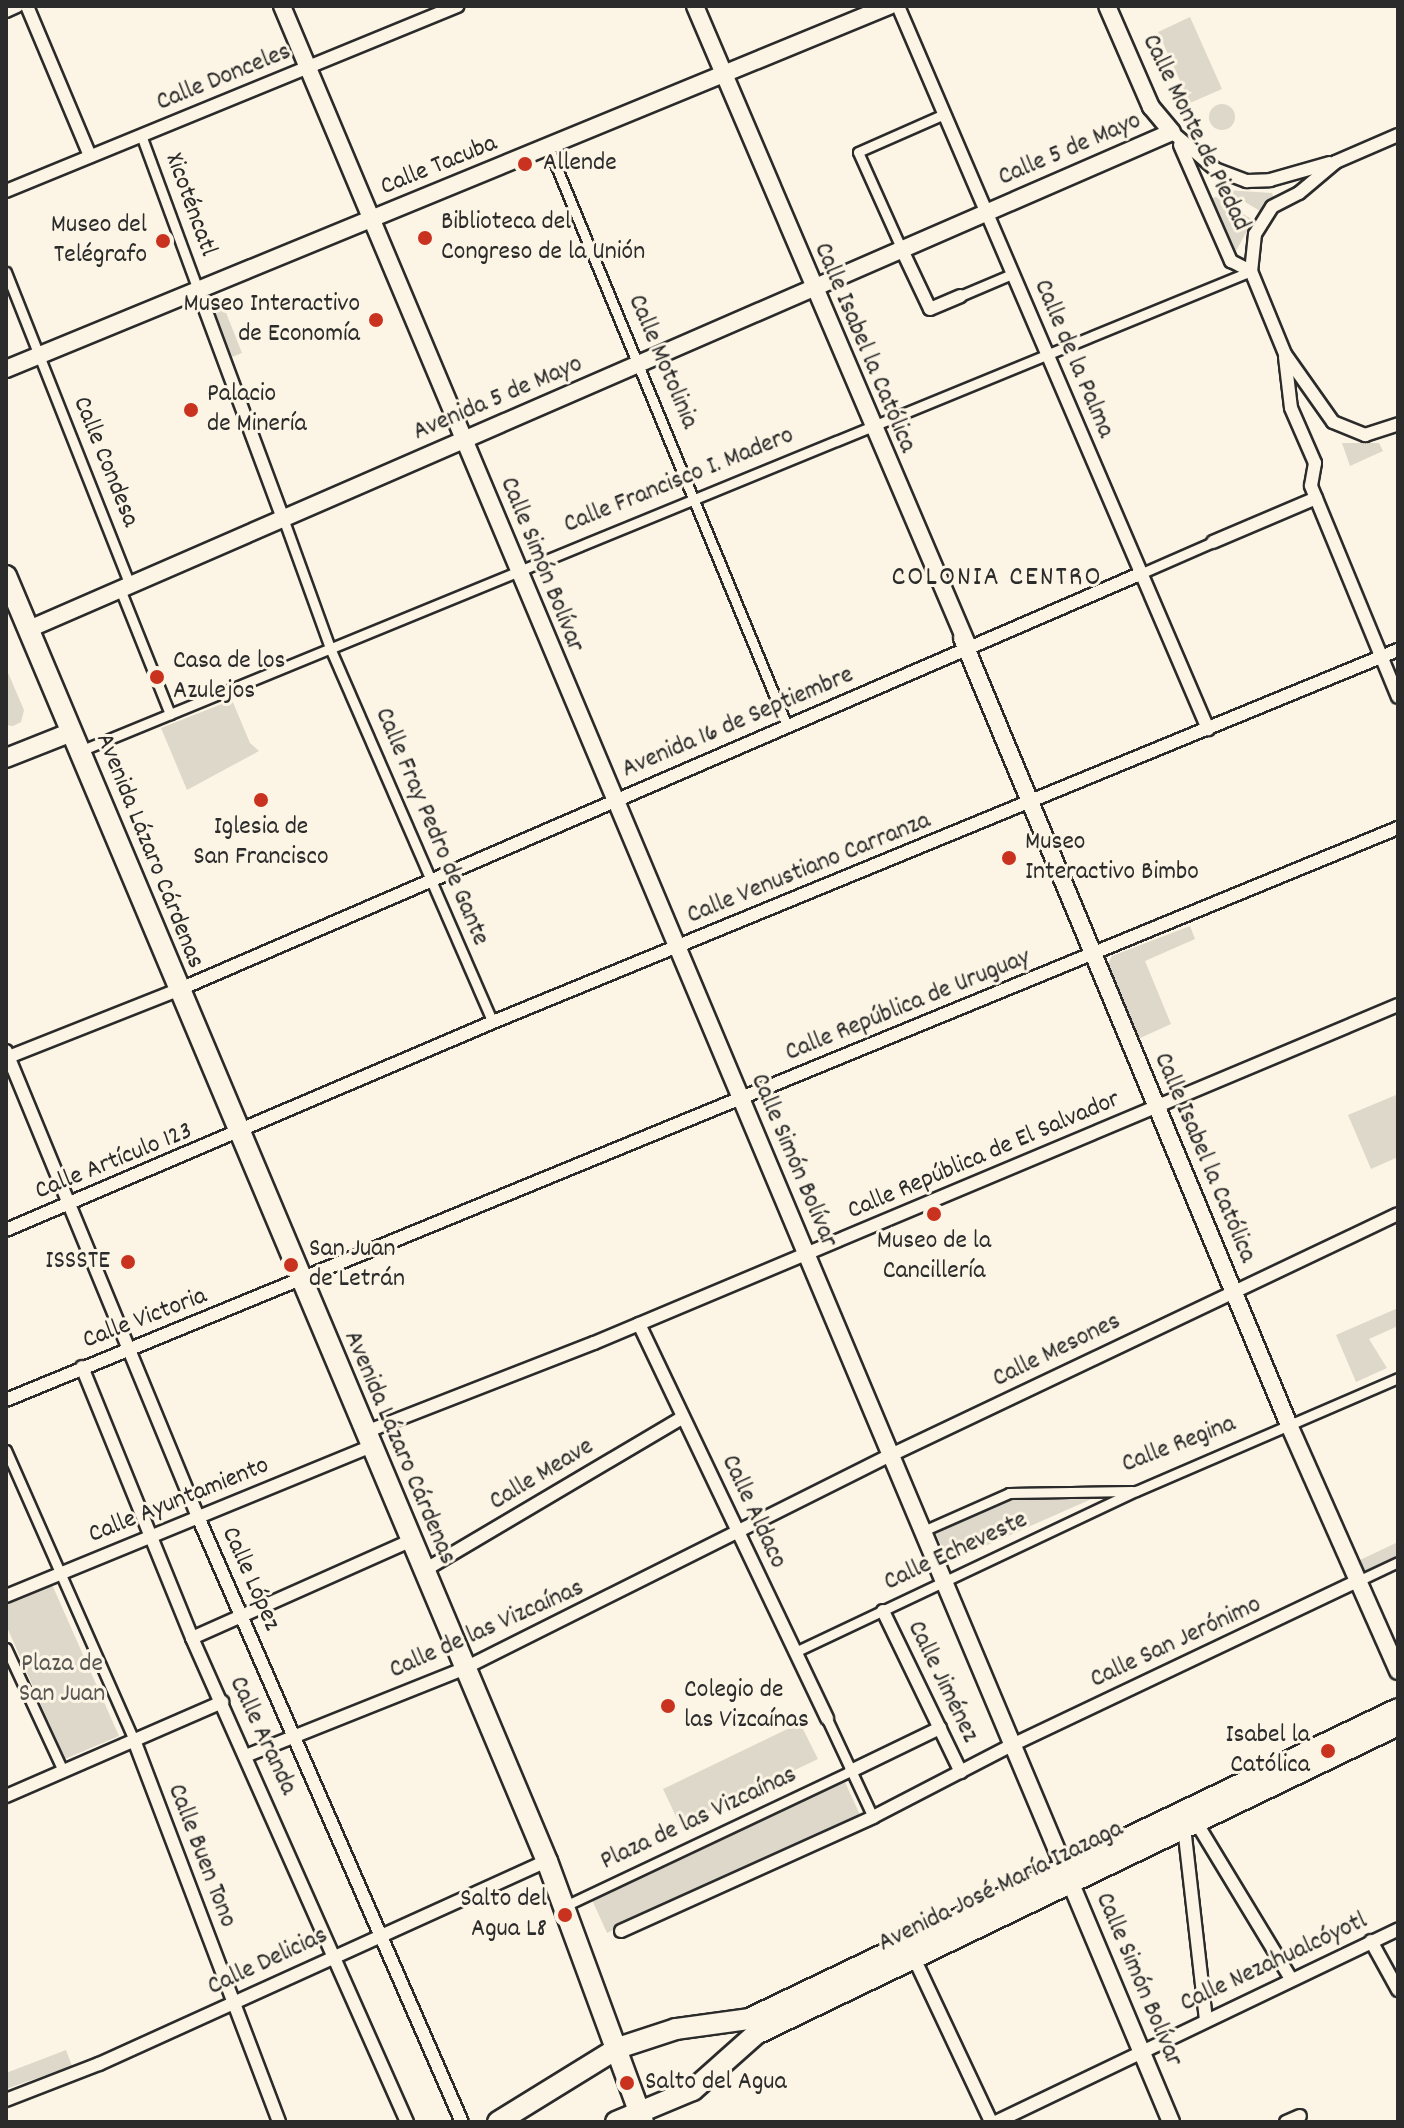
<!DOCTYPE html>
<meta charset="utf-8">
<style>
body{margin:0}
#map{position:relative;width:1404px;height:2128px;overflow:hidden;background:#fcf5e5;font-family:Dekko,sans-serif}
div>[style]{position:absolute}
.green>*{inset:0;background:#ded8ca}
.round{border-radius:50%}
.roads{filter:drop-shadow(2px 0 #2b2b2b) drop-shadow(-2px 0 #2b2b2b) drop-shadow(0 2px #2b2b2b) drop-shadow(0 -2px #2b2b2b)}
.pedestrian>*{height:9px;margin:-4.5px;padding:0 4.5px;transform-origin:4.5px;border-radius:4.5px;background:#fcf5e5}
.minor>*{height:12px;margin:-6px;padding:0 6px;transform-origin:6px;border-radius:6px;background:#fcf5e5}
.tertiary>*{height:16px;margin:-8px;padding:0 8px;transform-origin:8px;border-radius:8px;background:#fcf5e5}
.secondary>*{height:18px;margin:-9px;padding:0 9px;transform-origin:9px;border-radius:9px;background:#fcf5e5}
.primary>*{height:20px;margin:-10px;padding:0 10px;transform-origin:10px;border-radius:10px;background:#fcf5e5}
.dots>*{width:22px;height:22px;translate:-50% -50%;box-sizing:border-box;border:4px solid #fcf5e5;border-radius:50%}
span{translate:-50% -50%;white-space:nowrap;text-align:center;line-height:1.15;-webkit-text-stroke:6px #fcf5e5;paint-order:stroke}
.street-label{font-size:26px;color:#2b2b2b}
.poi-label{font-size:26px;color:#2b2b2b}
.left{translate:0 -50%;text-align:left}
.right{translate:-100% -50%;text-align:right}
.park-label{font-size:26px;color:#585653}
.neighbourhood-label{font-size:28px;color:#2b2b2b;letter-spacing:2px}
.frame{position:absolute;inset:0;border:8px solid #2b2b2b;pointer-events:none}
</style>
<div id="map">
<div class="green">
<i style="clip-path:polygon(1190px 17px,1222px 89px,1190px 103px,1158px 32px)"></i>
<i class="round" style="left:1209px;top:104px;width:26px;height:26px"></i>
<i style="clip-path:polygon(1225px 190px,1272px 193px,1274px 198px,1260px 211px)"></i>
<i style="clip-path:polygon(1216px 197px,1253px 220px,1236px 251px,1212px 198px)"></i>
<i style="clip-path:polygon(221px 300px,242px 353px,232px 357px,211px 303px)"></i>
<i style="clip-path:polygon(1342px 443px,1379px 443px,1383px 451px,1350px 466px)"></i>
<i style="clip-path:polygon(6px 668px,24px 710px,21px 722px,13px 726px,6px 725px)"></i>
<i style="clip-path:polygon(232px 700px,250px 743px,259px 751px,187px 790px,161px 728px)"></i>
<i style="clip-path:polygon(1190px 926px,1195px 939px,1145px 961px,1171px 1024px,1138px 1039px,1108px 964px,1112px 956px)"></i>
<i style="clip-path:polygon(1396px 1095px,1398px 1157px,1371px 1169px,1348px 1115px)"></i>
<i style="clip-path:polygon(1398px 1308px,1398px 1326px,1369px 1339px,1387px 1368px,1356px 1382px,1336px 1335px)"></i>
<i style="clip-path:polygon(1010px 1497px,1096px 1497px,949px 1562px,934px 1530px)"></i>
<i style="clip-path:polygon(1398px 1542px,1398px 1566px,1367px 1580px,1358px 1561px)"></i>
<i style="clip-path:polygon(50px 1580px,119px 1736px,65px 1759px,6px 1625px,6px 1599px)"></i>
<i style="clip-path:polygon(800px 1723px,818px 1759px,680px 1825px,663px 1789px)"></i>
<i style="clip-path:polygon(845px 1782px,860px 1815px,607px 1933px,592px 1900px)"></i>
<i style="clip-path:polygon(66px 2050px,72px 2066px,6px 2089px,6px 2073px)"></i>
</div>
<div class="roads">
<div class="pedestrian">
<i style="left:141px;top:135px;width:165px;rotate:69.8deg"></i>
<i style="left:549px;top:149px;width:624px;rotate:67.58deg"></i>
<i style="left:902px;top:250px;width:107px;rotate:-114.2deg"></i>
<i style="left:858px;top:152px;width:94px;rotate:-23.8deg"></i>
<i style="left:6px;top:272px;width:337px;rotate:68.4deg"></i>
<i style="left:960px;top:296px;width:56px;rotate:-22.9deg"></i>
<i style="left:283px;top:518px;width:138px;rotate:70.1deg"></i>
<i style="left:330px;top:648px;width:408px;rotate:66.5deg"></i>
<i style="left:1142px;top:573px;width:77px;rotate:-23.6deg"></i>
<i style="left:120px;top:589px;width:135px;rotate:68.2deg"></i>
<i style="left:80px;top:751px;width:1266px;rotate:-22.29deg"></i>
<i style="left:6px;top:1450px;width:317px;rotate:66.2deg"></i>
<i style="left:923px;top:1531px;width:94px;rotate:-23.8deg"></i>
<i style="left:1009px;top:1493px;width:123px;rotate:-0.9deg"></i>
<i style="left:1358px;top:1581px;width:44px;rotate:-25.4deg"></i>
<i style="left:6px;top:1648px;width:136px;rotate:65.1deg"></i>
<i style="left:795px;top:1652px;width:377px;rotate:-25.3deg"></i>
<i style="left:1136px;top:1491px;width:285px;rotate:-23.3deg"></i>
<i style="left:827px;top:1719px;width:108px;rotate:64.9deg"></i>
<i style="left:565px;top:1906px;width:316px;rotate:-25.3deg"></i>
</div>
<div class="minor">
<i style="left:27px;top:6px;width:163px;rotate:67.2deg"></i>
<i style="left:898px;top:6px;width:787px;rotate:66.79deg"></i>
<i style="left:6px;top:11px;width:12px;rotate:-24deg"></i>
<i style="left:1172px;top:132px;width:57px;rotate:40.7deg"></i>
<i style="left:1215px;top:169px;width:34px;rotate:21deg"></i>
<i style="left:1247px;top:181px;width:23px;rotate:-2deg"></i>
<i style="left:1270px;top:180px;width:62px;rotate:-15.8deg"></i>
<i style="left:1398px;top:135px;width:68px;rotate:156.5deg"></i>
<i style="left:1336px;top:162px;width:48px;rotate:140deg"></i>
<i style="left:1299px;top:193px;width:30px;rotate:153deg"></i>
<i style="left:1272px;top:207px;width:32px;rotate:122deg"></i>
<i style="left:1255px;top:234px;width:37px;rotate:96deg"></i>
<i style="left:1251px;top:271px;width:90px;rotate:67.7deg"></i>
<i style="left:1285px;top:354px;width:83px;rotate:54.8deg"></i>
<i style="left:1333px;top:422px;width:35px;rotate:22deg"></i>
<i style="left:1365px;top:435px;width:35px;rotate:-18deg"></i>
<i style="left:1180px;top:145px;width:127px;rotate:66.3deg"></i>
<i style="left:1231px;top:261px;width:22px;rotate:27deg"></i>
<i style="left:6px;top:191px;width:488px;rotate:-22.3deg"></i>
<i style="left:902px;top:250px;width:65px;rotate:64.6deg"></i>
<i style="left:930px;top:309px;width:33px;rotate:-23deg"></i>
<i style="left:198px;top:290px;width:243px;rotate:69.6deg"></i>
<i style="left:1285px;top:357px;width:51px;rotate:83.3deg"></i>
<i style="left:1291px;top:408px;width:60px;rotate:66.4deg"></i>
<i style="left:1315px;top:463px;width:23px;rotate:100deg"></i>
<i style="left:1311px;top:486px;width:228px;rotate:67.6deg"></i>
<i style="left:1213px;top:542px;width:112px;rotate:-23.1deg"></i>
<i style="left:6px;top:1051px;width:504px;rotate:67.61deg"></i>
<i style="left:198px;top:1517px;width:660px;rotate:66.43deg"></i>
<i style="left:6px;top:1058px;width:185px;rotate:-21.6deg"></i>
<i style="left:178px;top:990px;width:1050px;rotate:-23.39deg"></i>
<i style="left:6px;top:1230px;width:530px;rotate:-23.13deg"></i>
<i style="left:493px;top:1022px;width:978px;rotate:-22.35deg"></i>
<i style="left:639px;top:1324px;width:437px;rotate:64.5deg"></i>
<i style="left:82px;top:1367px;width:292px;rotate:67.9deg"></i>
<i style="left:192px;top:1638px;width:530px;rotate:66.05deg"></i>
<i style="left:6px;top:1400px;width:1505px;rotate:-22.34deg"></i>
<i style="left:363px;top:1433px;width:248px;rotate:-21.3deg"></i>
<i style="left:594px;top:1343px;width:872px;rotate:-22.8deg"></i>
<i style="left:423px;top:1571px;width:302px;rotate:-30.6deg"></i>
<i style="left:6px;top:1596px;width:392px;rotate:-22.3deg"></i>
<i style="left:883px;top:1611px;width:179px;rotate:64.2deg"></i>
<i style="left:192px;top:1638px;width:239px;rotate:-24deg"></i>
<i style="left:134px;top:1740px;width:409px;rotate:69.2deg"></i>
<i style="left:248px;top:1755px;width:234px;rotate:-21.8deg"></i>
<i style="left:465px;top:1668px;width:476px;rotate:-26.6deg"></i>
<i style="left:891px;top:1455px;width:561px;rotate:-25.42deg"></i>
<i style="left:851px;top:1771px;width:99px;rotate:-25.8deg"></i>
<i style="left:6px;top:1796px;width:236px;rotate:-23.5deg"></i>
<i style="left:1196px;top:1822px;width:184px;rotate:58.8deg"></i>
<i style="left:1184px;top:1827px;width:194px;rotate:83.5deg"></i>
<i style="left:621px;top:1931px;width:277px;rotate:-24.3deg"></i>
<i style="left:873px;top:1817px;width:157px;rotate:-27.4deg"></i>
<i style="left:1012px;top:1745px;width:383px;rotate:-25.4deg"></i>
<i style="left:1371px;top:1941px;width:56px;rotate:61.1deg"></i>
<i style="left:914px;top:1958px;width:181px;rotate:64.8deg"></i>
<i style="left:6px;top:2100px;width:100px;rotate:-21.2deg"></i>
<i style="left:99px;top:2064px;width:492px;rotate:-24.4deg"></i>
<i style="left:996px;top:2122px;width:446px;rotate:-25.6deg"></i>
<i style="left:1286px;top:2122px;width:15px;rotate:-23deg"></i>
</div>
<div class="tertiary">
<i style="left:282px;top:6px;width:2295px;rotate:67.21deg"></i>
<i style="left:695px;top:6px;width:694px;rotate:66.91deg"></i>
<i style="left:6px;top:369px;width:955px;rotate:-22.35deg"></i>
<i style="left:29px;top:629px;width:1246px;rotate:-23.5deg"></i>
<i style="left:1172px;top:132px;width:33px;rotate:-130deg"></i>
<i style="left:1151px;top:107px;width:110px;rotate:-113.5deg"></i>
<i style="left:962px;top:638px;width:852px;rotate:67.44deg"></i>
<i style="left:1289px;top:1425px;width:269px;rotate:66.1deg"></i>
</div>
<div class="secondary">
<i style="left:6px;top:758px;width:71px;rotate:-21.5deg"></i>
</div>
<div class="primary">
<i style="left:6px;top:576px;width:1394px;rotate:67.17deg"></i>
<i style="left:547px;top:1861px;width:278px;rotate:69.8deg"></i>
<i style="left:498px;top:2122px;width:141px;rotate:-31.7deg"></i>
<i style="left:618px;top:2048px;width:61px;rotate:-18.1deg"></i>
<i style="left:676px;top:2029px;width:74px;rotate:-7.8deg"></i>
<i style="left:749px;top:2019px;width:719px;rotate:-25.53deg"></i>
<i style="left:616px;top:2122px;width:83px;rotate:-22.6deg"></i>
<i style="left:693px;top:2090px;width:84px;rotate:-41.6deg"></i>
<i style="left:756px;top:2034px;width:712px;rotate:-25.7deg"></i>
</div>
</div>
<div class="dots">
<i style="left:525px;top:164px;background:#c8321e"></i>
<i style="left:425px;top:238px;background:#c8321e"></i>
<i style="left:163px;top:241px;background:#c8321e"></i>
<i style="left:376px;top:320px;background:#c8321e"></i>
<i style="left:191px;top:410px;background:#c8321e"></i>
<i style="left:157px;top:677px;background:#c8321e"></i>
<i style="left:261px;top:800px;background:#c8321e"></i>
<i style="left:1009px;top:858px;background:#c8321e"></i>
<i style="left:934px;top:1214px;background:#c8321e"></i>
<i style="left:128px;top:1262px;background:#c8321e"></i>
<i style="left:291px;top:1265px;background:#c8321e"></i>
<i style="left:668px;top:1706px;background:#c8321e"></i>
<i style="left:1328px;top:1751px;background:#c8321e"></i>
<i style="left:565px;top:1915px;background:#c8321e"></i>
<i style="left:627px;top:2083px;background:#c8321e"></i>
</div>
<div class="street-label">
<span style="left:224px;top:78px;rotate:-22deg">Calle Donceles</span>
<span style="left:1195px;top:133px;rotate:64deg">Calle Monte de Piedad</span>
<span style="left:1070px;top:150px;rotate:-23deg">Calle 5 de Mayo</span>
<span style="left:439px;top:166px;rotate:-22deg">Calle Tacuba</span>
<span style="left:190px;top:205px;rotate:70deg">Xicoténcatl</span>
<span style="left:864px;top:348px;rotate:67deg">Calle Isabel la Católica</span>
<span style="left:1073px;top:359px;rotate:67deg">Calle de la Palma</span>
<span style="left:662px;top:362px;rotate:67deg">Calle Motolinia</span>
<span style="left:498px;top:399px;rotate:-23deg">Avenida 5 de Mayo</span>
<span style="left:105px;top:462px;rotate:68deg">Calle Condesa</span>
<span style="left:679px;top:481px;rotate:-22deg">Calle Francisco I. Madero</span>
<span style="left:541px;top:565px;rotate:68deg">Calle Simón Bolívar</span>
<span style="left:738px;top:723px;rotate:-23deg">Avenida 16 de Septiembre</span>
<span style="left:431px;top:827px;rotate:67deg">Calle Fray Pedro de Gante</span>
<span style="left:149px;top:851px;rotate:68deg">Avenida Lázaro Cárdenas</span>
<span style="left:809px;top:869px;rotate:-22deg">Calle Venustiano Carranza</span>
<span style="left:908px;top:1006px;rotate:-22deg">Calle República de Uruguay</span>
<span style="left:984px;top:1156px;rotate:-23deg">Calle República de El Salvador</span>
<span style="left:1204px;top:1158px;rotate:67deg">Calle Isabel la Católica</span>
<span style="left:793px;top:1161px;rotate:67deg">Calle Simón Bolívar</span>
<span style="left:114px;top:1162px;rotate:-22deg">Calle Artículo 123</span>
<span style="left:145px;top:1319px;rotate:-21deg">Calle Victoria</span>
<span style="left:1057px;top:1351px;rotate:-26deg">Calle Mesones</span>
<span style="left:1179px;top:1445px;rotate:-21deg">Calle Regina</span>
<span style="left:399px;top:1448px;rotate:67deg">Avenida Lázaro Cárdenas</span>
<span style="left:542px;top:1475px;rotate:-31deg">Calle Meave</span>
<span style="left:179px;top:1501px;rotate:-22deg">Calle Ayuntamiento</span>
<span style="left:753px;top:1512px;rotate:65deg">Calle Aldaco</span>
<span style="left:956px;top:1552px;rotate:-25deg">Calle Echeveste</span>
<span style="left:250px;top:1579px;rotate:66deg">Calle López</span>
<span style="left:487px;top:1630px;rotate:-24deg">Calle de las Vizcaínas</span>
<span style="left:1176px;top:1643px;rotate:-25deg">Calle San Jerónimo</span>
<span style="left:942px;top:1682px;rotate:64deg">Calle Jiménez</span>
<span style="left:262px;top:1736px;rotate:65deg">Calle Aranda</span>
<span style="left:699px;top:1819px;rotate:-25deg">Plaza de las Vizcaínas</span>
<span style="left:201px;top:1856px;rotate:69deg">Calle Buen Tono</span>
<span style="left:1001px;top:1887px;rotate:-26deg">Avenida José María Izazaga</span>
<span style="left:268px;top:1962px;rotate:-25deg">Calle Delicias</span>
<span style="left:1274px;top:1963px;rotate:-25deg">Calle Nezahualcóyotl</span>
<span style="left:1138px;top:1980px;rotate:67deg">Calle Simón Bolívar</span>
</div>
<div class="poi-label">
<span class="left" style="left:543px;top:164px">Allende</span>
<span class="left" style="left:441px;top:238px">Biblioteca del<br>Congreso de la Unión</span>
<span class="right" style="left:147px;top:241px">Museo del<br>Telégrafo</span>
<span class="right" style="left:360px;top:320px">Museo Interactivo<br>de Economía</span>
<span class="left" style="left:207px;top:410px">Palacio<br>de Minería</span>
<span class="left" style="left:173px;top:677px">Casa de los<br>Azulejos</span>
<span style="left:261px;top:843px">Iglesia de<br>San Francisco</span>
<span class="left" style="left:1025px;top:858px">Museo<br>Interactivo Bimbo</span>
<span style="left:934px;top:1257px">Museo de la<br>Cancillería</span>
<span class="left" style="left:309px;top:1265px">San Juan<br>de Letrán</span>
<span class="right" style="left:110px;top:1262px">ISSSTE</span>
<span class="left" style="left:684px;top:1706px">Colegio de<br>las Vizcaínas</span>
<span class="right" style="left:1310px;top:1751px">Isabel la<br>Católica</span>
<span class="right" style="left:547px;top:1915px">Salto del<br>Agua L8</span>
<span class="left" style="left:645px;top:2083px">Salto del Agua</span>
</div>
<div class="park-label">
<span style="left:62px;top:1680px">Plaza de<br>San Juan</span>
</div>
<div class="neighbourhood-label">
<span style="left:997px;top:579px">COLONIA CENTRO</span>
</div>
<div class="frame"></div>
</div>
